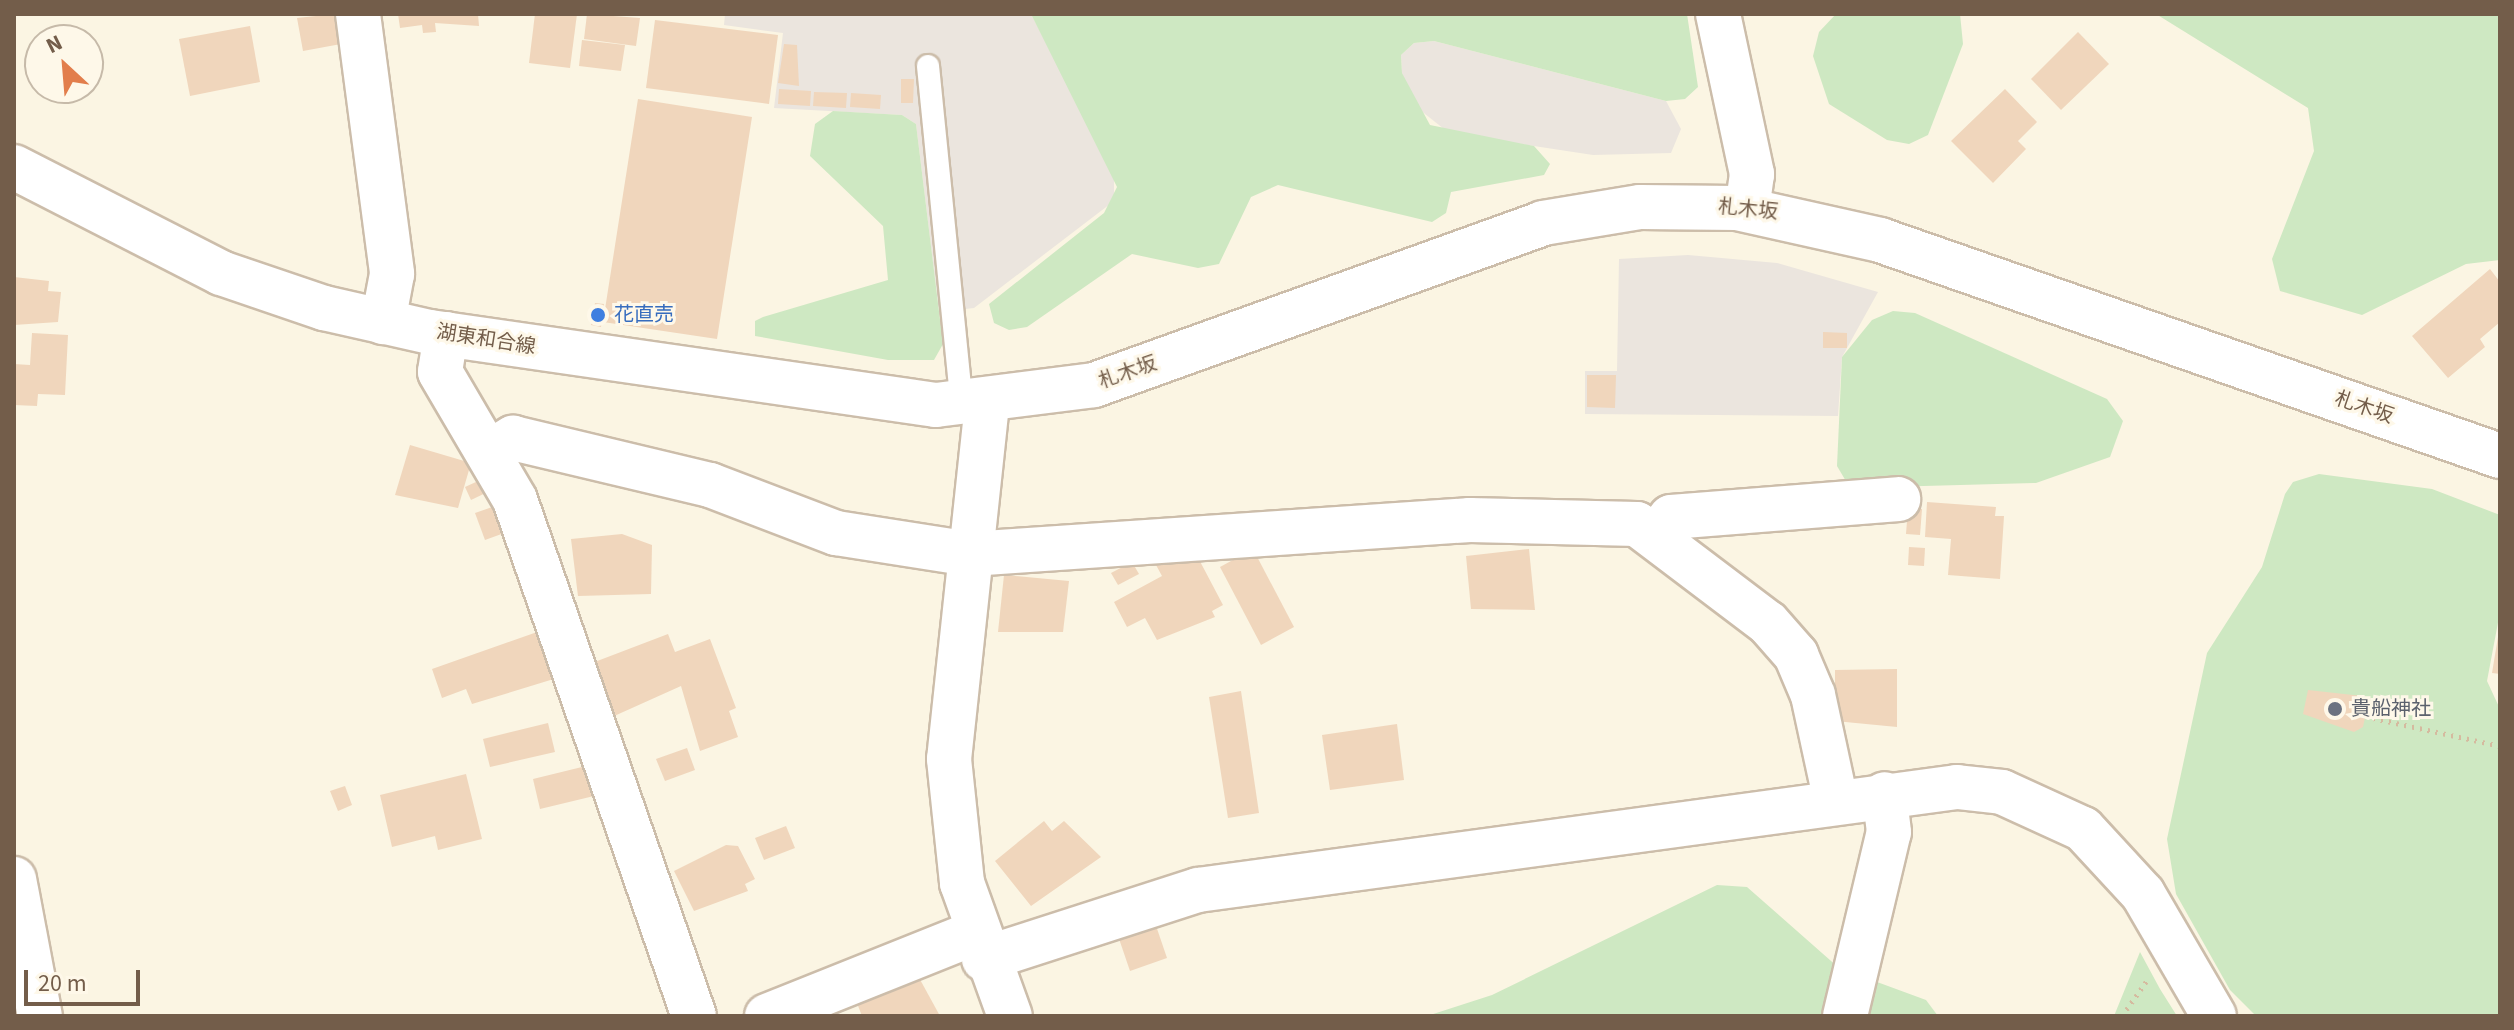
<!DOCTYPE html>
<meta charset="utf-8">
<style>
body{margin:0}
#map{position:relative;width:2514px;height:1030px;overflow:hidden;background:#fbf5e3;font-family:"Source Sans 3","Noto Sans JP",sans-serif}
div>[style]{position:absolute}
.industrial>*{inset:0;background:#ebe5de}
.green>*{inset:0;background:#cee8c2}
.building>*{inset:0;background:#f0d6bc}
.path>*{height:5px;margin-top:-2.5px;transform-origin:0;background:repeating-linear-gradient(90deg,#d5ba9f 0 2px,transparent 0 8px)}
.roads{filter:drop-shadow(2px 0 #ccbdaa) drop-shadow(-2px 0 #ccbdaa) drop-shadow(0 2px #ccbdaa) drop-shadow(0 -2px #ccbdaa)}
.lane>*{height:22px;margin:-11px;padding:0 11px;transform-origin:11px;border-radius:11px;background:#fff}
.street>*{height:44px;margin:-22px;padding:0 22px;transform-origin:22px;border-radius:22px;background:#fff}
.secondary>*{height:44px;margin:-22px;padding:0 22px;transform-origin:22px;border-radius:22px;background:#fff}
.dots>*{width:22px;height:22px;translate:-50% -50%;box-sizing:border-box;border:4px solid #fef8e9;border-radius:50%}
span{translate:-50% -50%;white-space:nowrap;text-align:center;line-height:1.15;-webkit-text-stroke:6px #fef8e9;paint-order:stroke}
.street-label{font-size:20px;color:#735d4a}
.shop-label{font-size:20px;color:#366cbe}
.left{translate:0 -50%;text-align:left}
.worship-label{font-size:20px;color:#5b616d}
.frame{position:absolute;inset:0;border:16px solid #735d4a;pointer-events:none}
.north{position:absolute;left:24px;top:24px;width:80px;height:80px;box-sizing:border-box;background:#fef8e9;border:2px solid #c6baa9;border-radius:50%;rotate:334deg;font-size:22px;font-weight:700;line-height:32px;text-align:center;color:#735d4a}
.north::after{content:'';display:block;margin:auto;width:28px;height:36px;background:#e27e4c;clip-path:polygon(50% 0,100% 100%,50% 72%,0 100%)}
.scale{position:absolute;left:24px;top:970px;width:116px;height:36px;box-sizing:border-box;border:4px solid #735d4a;border-top:0;padding-left:10px;font-size:24px;line-height:28px;white-space:nowrap;color:#735d4a;-webkit-text-stroke:6px #fef8e9;paint-order:stroke}
</style>
<div id="map">
<div class="industrial">
<i style="clip-path:polygon(725px 14px,1031px 14px,1114px 173px,1114px 201px,974px 308px,939px 312px,916px 124px,902px 115px,774px 108px,783px 33px,724px 25px)"></i>
<i style="clip-path:polygon(1434px 41px,1666px 101px,1681px 129px,1671px 153px,1593px 155px,1449px 133px,1415px 106px,1402px 73px,1401px 55px,1414px 43px)"></i>
<i style="clip-path:polygon(1688px 255px,1777px 263px,1878px 292px,1842px 357px,1838px 416px,1585px 414px,1585px 371px,1617px 371px,1619px 259px)"></i>
</div>
<div class="green">
<i style="clip-path:polygon(1031px 14px,1687px 14px,1698px 87px,1685px 99px,1666px 101px,1434px 41px,1414px 43px,1401px 55px,1402px 73px,1430px 125px,1534px 146px,1550px 164px,1544px 175px,1451px 192px,1446px 213px,1432px 222px,1278px 185px,1251px 197px,1219px 264px,1198px 268px,1132px 254px,1027px 327px,1009px 330px,994px 323px,989px 304px,1104px 213px,1117px 187px)"></i>
<i style="clip-path:polygon(1836px 14px,1960px 14px,1963px 44px,1928px 135px,1909px 144px,1887px 140px,1829px 104px,1813px 56px,1819px 32px)"></i>
<i style="clip-path:polygon(2156px 14px,2500px 14px,2500px 260px,2466px 264px,2362px 315px,2280px 291px,2272px 259px,2314px 151px,2308px 108px)"></i>
<i style="clip-path:polygon(833px 111px,902px 115px,916px 124px,943px 344px,934px 360px,888px 360px,755px 336px,755px 321px,763px 317px,888px 280px,883px 226px,810px 156px,815px 124px)"></i>
<i style="clip-path:polygon(1893px 311px,1915px 313px,2107px 399px,2123px 421px,2110px 457px,2036px 483px,1850px 488px,1837px 466px,1842px 357px,1872px 320px)"></i>
<i style="clip-path:polygon(2319px 474px,2432px 489px,2500px 515px,2500px 612px,2487px 681px,2500px 709px,2500px 1016px,2256px 1016px,2230px 990px,2176px 894px,2167px 839px,2207px 653px,2262px 567px,2285px 494px,2293px 482px)"></i>
<i style="clip-path:polygon(1717px 885px,1747px 887px,1839px 968px,1926px 1000px,1938px 1016px,1427px 1016px,1492px 995px)"></i>
<i style="clip-path:polygon(2140px 952px,2160px 989px,2177px 1016px,2114px 1016px)"></i>
</div>
<div class="building">
<i style="clip-path:polygon(335px 14px,341px 44px,303px 51px,297px 18px)"></i>
<i style="clip-path:polygon(398px 14px,478px 14px,479px 26px,435px 23px,436px 32px,423px 33px,422px 25px,400px 28px)"></i>
<i style="clip-path:polygon(535px 14px,577px 14px,570px 68px,529px 63px)"></i>
<i style="clip-path:polygon(587px 14px,640px 18px,636px 46px,584px 39px)"></i>
<i style="clip-path:polygon(655px 20px,778px 35px,769px 104px,646px 88px)"></i>
<i style="clip-path:polygon(250px 26px,260px 82px,190px 96px,179px 39px)"></i>
<i style="clip-path:polygon(2078px 32px,2109px 64px,2061px 110px,2031px 79px)"></i>
<i style="clip-path:polygon(582px 40px,625px 45px,621px 71px,579px 66px)"></i>
<i style="clip-path:polygon(784px 44px,797px 45px,799px 86px,778px 83px)"></i>
<i style="clip-path:polygon(901px 79px,914px 79px,913px 103px,901px 103px)"></i>
<i style="clip-path:polygon(779px 89px,811px 91px,810px 106px,778px 104px)"></i>
<i style="clip-path:polygon(2005px 89px,2037px 122px,2018px 141px,2026px 149px,1993px 183px,1951px 141px)"></i>
<i style="clip-path:polygon(814px 92px,847px 93px,846px 108px,813px 106px)"></i>
<i style="clip-path:polygon(851px 93px,881px 95px,880px 109px,850px 107px)"></i>
<i style="clip-path:polygon(638px 99px,752px 117px,717px 339px,603px 322px)"></i>
<i style="clip-path:polygon(2490px 269px,2500px 282px,2500px 322px,2480px 339px,2485px 347px,2448px 378px,2412px 336px)"></i>
<i style="clip-path:polygon(14px 277px,49px 281px,48px 291px,61px 292px,58px 322px,14px 325px)"></i>
<i style="clip-path:polygon(595px 303px,604px 304px,601px 327px,591px 325px)"></i>
<i style="clip-path:polygon(1823px 332px,1847px 333px,1847px 348px,1823px 348px)"></i>
<i style="clip-path:polygon(32px 333px,68px 335px,65px 395px,38px 394px,37px 406px,14px 405px,14px 364px,30px 365px)"></i>
<i style="clip-path:polygon(1587px 375px,1616px 375px,1615px 408px,1587px 407px)"></i>
<i style="clip-path:polygon(410px 445px,471px 463px,458px 508px,395px 495px)"></i>
<i style="clip-path:polygon(489px 476px,494px 489px,471px 500px,465px 487px)"></i>
<i style="clip-path:polygon(1927px 502px,1996px 507px,1995px 516px,2004px 516px,2000px 579px,1948px 575px,1951px 539px,1925px 537px)"></i>
<i style="clip-path:polygon(498px 505px,507px 532px,485px 540px,475px 513px)"></i>
<i style="clip-path:polygon(1908px 508px,1922px 509px,1920px 535px,1906px 534px)"></i>
<i style="clip-path:polygon(622px 534px,652px 545px,651px 594px,578px 596px,571px 539px)"></i>
<i style="clip-path:polygon(1909px 547px,1925px 548px,1924px 566px,1908px 565px)"></i>
<i style="clip-path:polygon(1253px 549px,1294px 627px,1261px 645px,1220px 567px)"></i>
<i style="clip-path:polygon(1529px 549px,1535px 610px,1471px 609px,1466px 556px)"></i>
<i style="clip-path:polygon(1194px 550px,1223px 605px,1212px 611px,1215px 617px,1157px 640px,1145px 618px,1127px 627px,1114px 602px,1162px 576px,1156px 565px)"></i>
<i style="clip-path:polygon(1132px 562px,1139px 574px,1118px 585px,1111px 573px)"></i>
<i style="clip-path:polygon(1004px 575px,1069px 581px,1063px 632px,998px 632px)"></i>
<i style="clip-path:polygon(540px 631px,557px 678px,472px 704px,466px 689px,442px 698px,432px 669px)"></i>
<i style="clip-path:polygon(668px 634px,675px 652px,710px 639px,736px 708px,729px 711px,738px 737px,700px 751px,681px 686px,612px 717px,592px 663px)"></i>
<i style="clip-path:polygon(2498px 637px,2500px 637px,2500px 674px,2492px 673px)"></i>
<i style="clip-path:polygon(1897px 669px,1897px 727px,1835px 721px,1835px 670px)"></i>
<i style="clip-path:polygon(2308px 690px,2362px 696px,2368px 704px,2363px 727px,2354px 732px,2303px 714px)"></i>
<i style="clip-path:polygon(1241px 691px,1259px 813px,1228px 818px,1209px 697px)"></i>
<i style="clip-path:polygon(548px 723px,555px 752px,490px 767px,483px 739px)"></i>
<i style="clip-path:polygon(1397px 724px,1404px 780px,1330px 790px,1322px 735px)"></i>
<i style="clip-path:polygon(687px 748px,695px 770px,665px 781px,656px 759px)"></i>
<i style="clip-path:polygon(586px 766px,594px 796px,540px 809px,533px 779px)"></i>
<i style="clip-path:polygon(466px 774px,482px 839px,438px 850px,435px 836px,392px 847px,380px 795px)"></i>
<i style="clip-path:polygon(345px 786px,352px 805px,338px 811px,330px 791px)"></i>
<i style="clip-path:polygon(1044px 821px,1052px 831px,1064px 821px,1101px 857px,1031px 906px,995px 861px)"></i>
<i style="clip-path:polygon(786px 826px,795px 848px,764px 860px,755px 838px)"></i>
<i style="clip-path:polygon(726px 845px,738px 846px,755px 879px,745px 884px,748px 891px,694px 911px,674px 871px)"></i>
<i style="clip-path:polygon(1152px 914px,1167px 958px,1130px 971px,1115px 927px)"></i>
<i style="clip-path:polygon(917px 974px,940px 1016px,862px 1016px,855px 998px)"></i>
</div>
<div class="path">
<i style="left:2373px;top:718px;width:130px;rotate:12.4deg"></i>
<i style="left:2122px;top:1016px;width:45px;rotate:-54.9deg"></i>
</div>
<div class="roads">
<div class="lane">
<i style="left:928px;top:66px;width:340px;rotate:84.3deg"></i>
</div>
<div class="street">
<i style="left:358px;top:14px;width:262px;rotate:82.5deg"></i>
<i style="left:392px;top:274px;width:49px;rotate:100.6deg"></i>
<i style="left:446px;top:334px;width:38px;rotate:99deg"></i>
<i style="left:440px;top:372px;width:148px;rotate:59.6deg"></i>
<i style="left:515px;top:500px;width:546px;rotate:70.87deg"></i>
<i style="left:491px;top:451px;width:26px;rotate:-31deg"></i>
<i style="left:513px;top:438px;width:203px;rotate:13.4deg"></i>
<i style="left:710px;top:485px;width:135px;rotate:20.9deg"></i>
<i style="left:836px;top:533px;width:136px;rotate:8.9deg"></i>
<i style="left:970px;top:554px;width:501px;rotate:-3.89deg"></i>
<i style="left:1470px;top:520px;width:167px;rotate:1.4deg"></i>
<i style="left:1637px;top:524px;width:164px;rotate:37.1deg"></i>
<i style="left:1768px;top:623px;width:43px;rotate:48.8deg"></i>
<i style="left:1796px;top:655px;width:43px;rotate:67deg"></i>
<i style="left:1813px;top:695px;width:108px;rotate:77.8deg"></i>
<i style="left:1656px;top:536px;width:24px;rotate:-52deg"></i>
<i style="left:1671px;top:517px;width:228px;rotate:-4.5deg"></i>
<i style="left:14px;top:879px;width:139px;rotate:79.3deg"></i>
<i style="left:984px;top:959px;width:225px;rotate:-17.9deg"></i>
<i style="left:1198px;top:890px;width:766px;rotate:-7.73deg"></i>
<i style="left:1957px;top:787px;width:45px;rotate:6.3deg"></i>
<i style="left:2002px;top:792px;width:89px;rotate:24.6deg"></i>
<i style="left:2083px;top:829px;width:88px;rotate:47.3deg"></i>
<i style="left:2143px;top:894px;width:141px;rotate:59.8deg"></i>
<i style="left:767px;top:1016px;width:224px;rotate:-21.8deg"></i>
<i style="left:1845px;top:1016px;width:189px;rotate:-76.6deg"></i>
<i style="left:1889px;top:832px;width:38px;rotate:-97deg"></i>
</div>
<div class="secondary">
<i style="left:1718px;top:14px;width:164px;rotate:78deg"></i>
<i style="left:1752px;top:174px;width:35px;rotate:98deg"></i>
<i style="left:14px;top:167px;width:233px;rotate:27.1deg"></i>
<i style="left:221px;top:273px;width:109px;rotate:18.8deg"></i>
<i style="left:324px;top:308px;width:109px;rotate:12.8deg"></i>
<i style="left:430px;top:332px;width:511px;rotate:8.21deg"></i>
<i style="left:936px;top:405px;width:159px;rotate:-7.2deg"></i>
<i style="left:1094px;top:385px;width:477px;rotate:-19.8deg"></i>
<i style="left:1543px;top:223px;width:98px;rotate:-9.4deg"></i>
<i style="left:1640px;top:207px;width:97px;rotate:0.6deg"></i>
<i style="left:1737px;top:208px;width:147px;rotate:12.6deg"></i>
<i style="left:1880px;top:240px;width:657px;rotate:19.21deg"></i>
<i style="left:987px;top:404px;width:357px;rotate:96.1deg"></i>
<i style="left:949px;top:759px;width:125px;rotate:84deg"></i>
<i style="left:962px;top:883px;width:141px;rotate:70.2deg"></i>
</div>
</div>
<div class="dots">
<i style="left:598px;top:315px;background:#3f7fe0"></i>
<i style="left:2335px;top:709px;background:#6b7280"></i>
</div>
<div class="street-label">
<span style="left:1748px;top:210px;rotate:6deg">札木坂</span>
<span style="left:486px;top:340px;rotate:9deg">湖東和合線</span>
<span style="left:1128px;top:373px;rotate:-19deg">札木坂</span>
<span style="left:2364px;top:408px;rotate:19deg">札木坂</span>
</div>
<div class="shop-label">
<span class="left" style="left:614px;top:315px">花直売</span>
</div>
<div class="worship-label">
<span class="left" style="left:2351px;top:709px">貴船神社</span>
</div>
<div class="frame"></div>
<div class="north">N</div>
<div class="scale">20 m</div>
</div>
